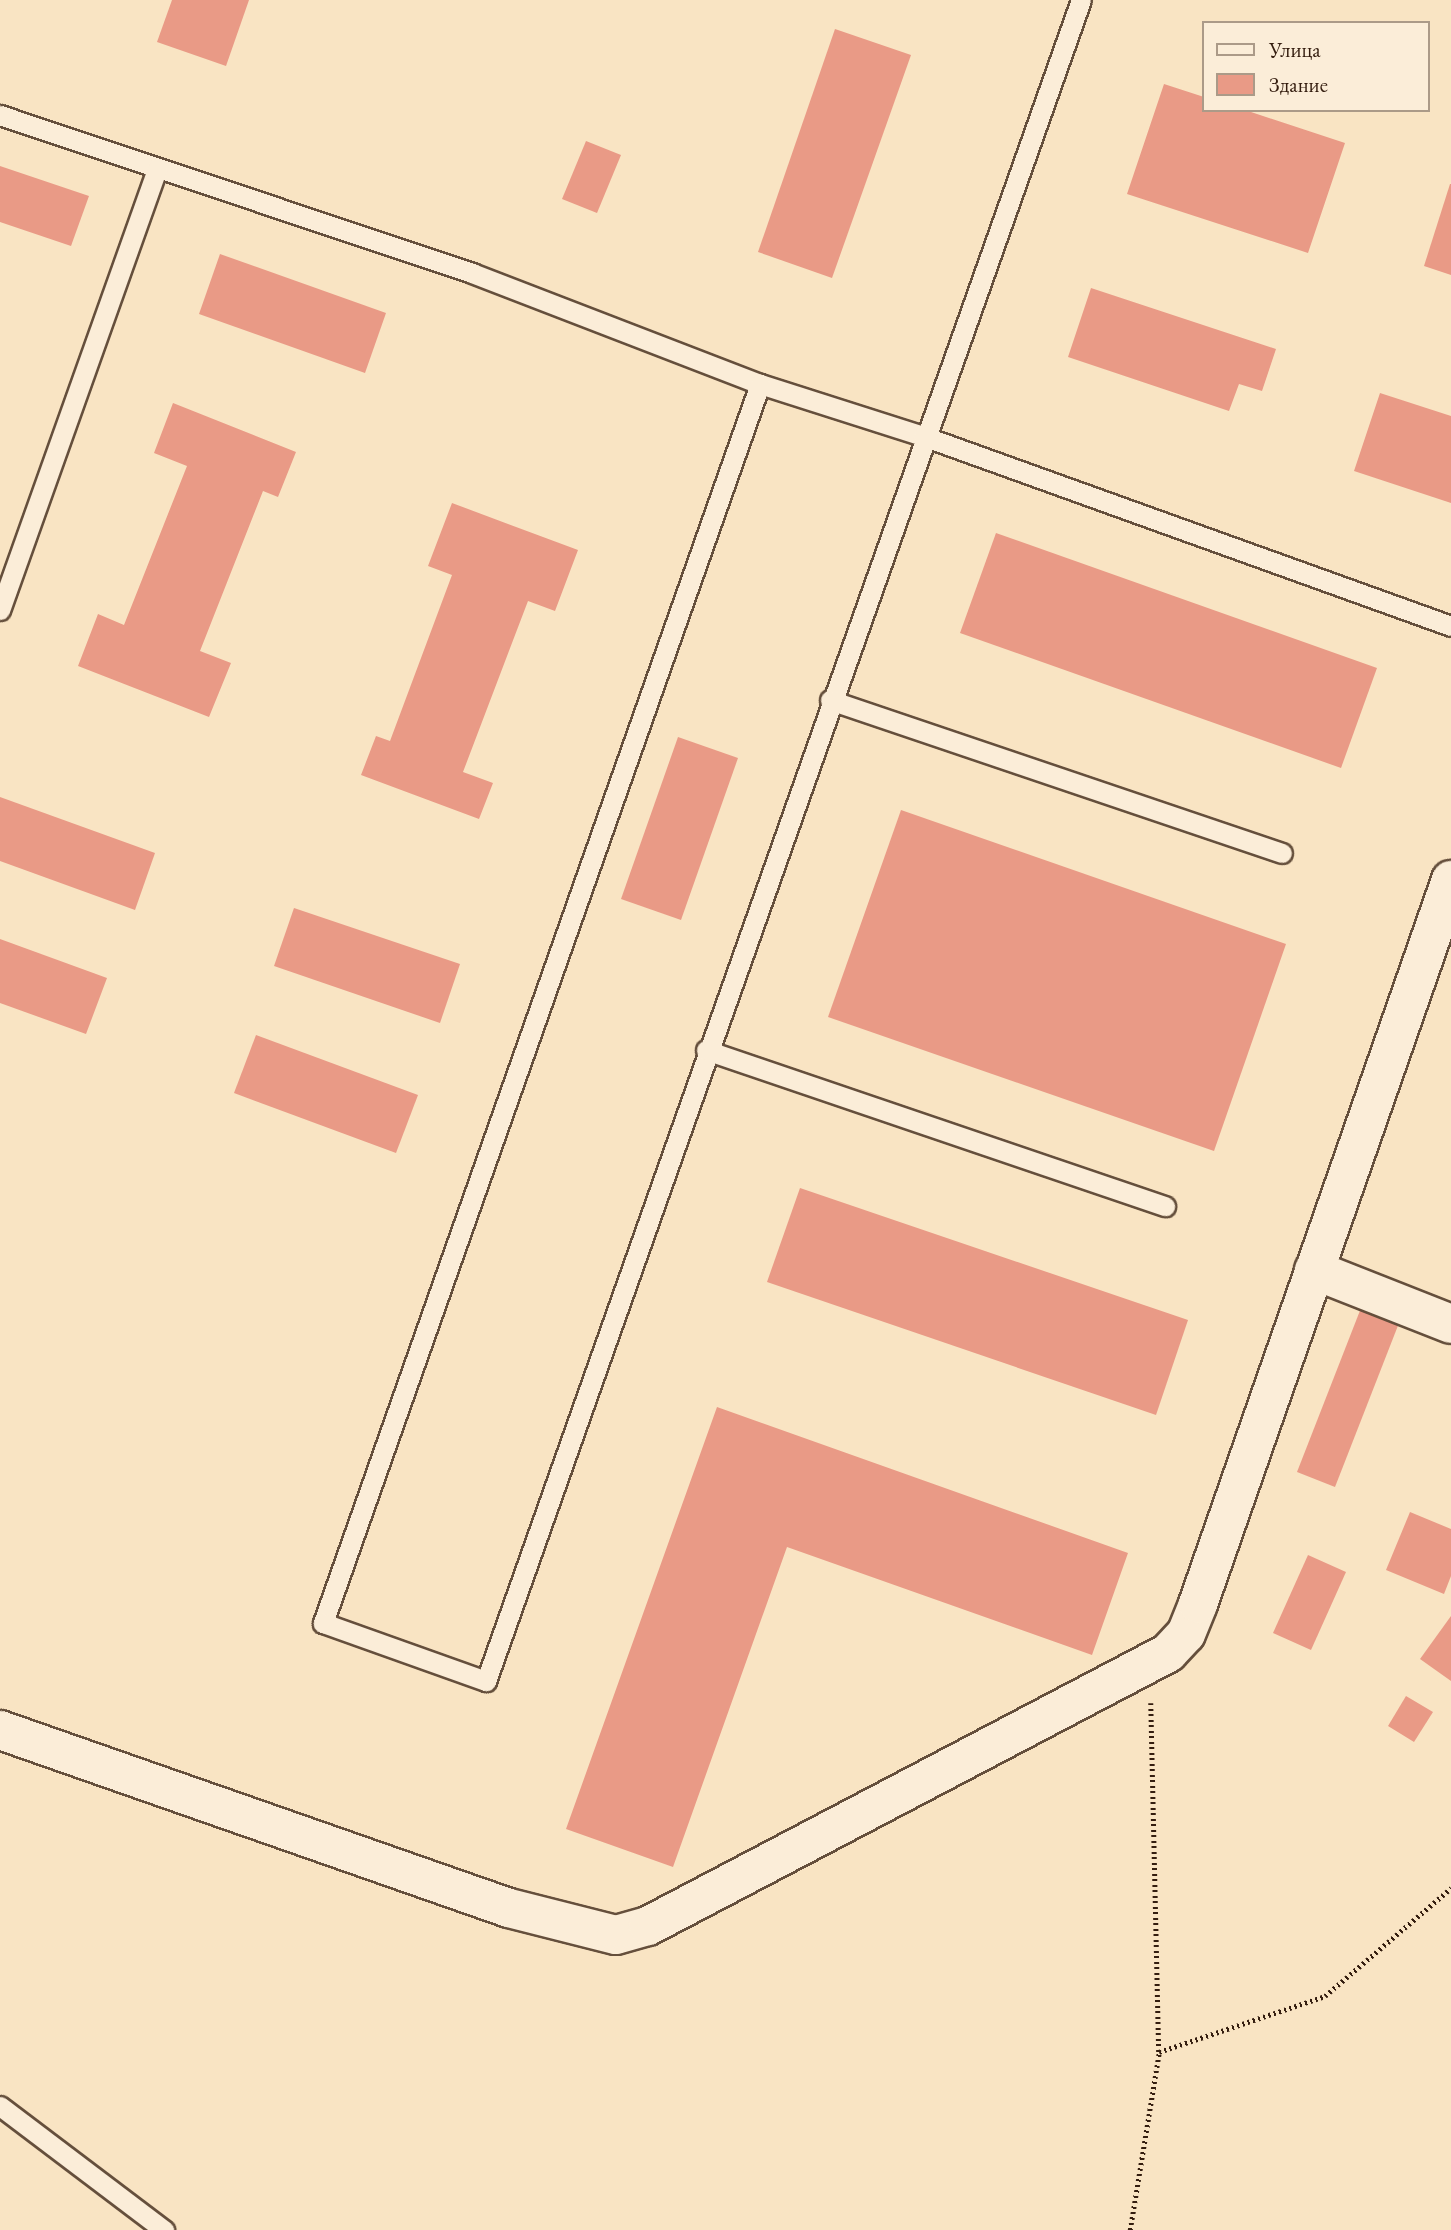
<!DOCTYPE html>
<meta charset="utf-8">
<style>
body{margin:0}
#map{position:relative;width:1451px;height:2230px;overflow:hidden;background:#f9e4c3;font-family:"EB Garamond",serif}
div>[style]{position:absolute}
.building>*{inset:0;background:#e99a86}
.path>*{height:4.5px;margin-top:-2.25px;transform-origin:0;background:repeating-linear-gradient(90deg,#341d0f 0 2px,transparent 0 5.5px)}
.roads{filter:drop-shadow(2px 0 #654f3c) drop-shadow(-2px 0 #654f3c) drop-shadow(0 2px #654f3c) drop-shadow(0 -2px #654f3c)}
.lane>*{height:19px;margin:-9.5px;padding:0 9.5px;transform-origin:9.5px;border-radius:9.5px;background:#fbedd8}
.street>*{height:38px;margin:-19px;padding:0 19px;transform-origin:19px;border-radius:19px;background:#fbedd8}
span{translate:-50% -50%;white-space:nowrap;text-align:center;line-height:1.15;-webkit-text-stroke:5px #fbedd8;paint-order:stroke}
.legend{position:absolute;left:1202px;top:21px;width:228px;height:91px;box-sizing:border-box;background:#fbedd8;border:2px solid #ab9a88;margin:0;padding:9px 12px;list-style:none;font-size:21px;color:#341d0f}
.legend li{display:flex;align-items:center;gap:14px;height:35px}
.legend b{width:35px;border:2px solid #ab9a88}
</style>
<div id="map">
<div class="building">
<i style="clip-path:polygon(172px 0,249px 0,226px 66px,157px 42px)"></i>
<i style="clip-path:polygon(835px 29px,911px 55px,832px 278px,758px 252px)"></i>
<i style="clip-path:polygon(1164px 84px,1204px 97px,1204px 110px,1245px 110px,1345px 143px,1308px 253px,1127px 194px)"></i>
<i style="clip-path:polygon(586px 141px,621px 155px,597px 213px,562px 199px)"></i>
<i style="clip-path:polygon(0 166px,89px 196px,71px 246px,0 222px)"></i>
<i style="clip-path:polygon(1450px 184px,1451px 184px,1451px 275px,1424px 266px)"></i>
<i style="clip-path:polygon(220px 254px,386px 313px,365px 373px,199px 314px)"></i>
<i style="clip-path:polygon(1091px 288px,1276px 349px,1262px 391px,1239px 384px,1229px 411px,1068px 357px)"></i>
<i style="clip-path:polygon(1380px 393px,1451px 416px,1451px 503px,1354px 471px)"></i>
<i style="clip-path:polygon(173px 403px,296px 452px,278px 497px,263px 491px,200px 651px,231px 663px,209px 717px,78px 666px,98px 614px,124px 625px,187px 466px,154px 453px)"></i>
<i style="clip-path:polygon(452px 503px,578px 550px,555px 611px,528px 601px,463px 772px,493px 783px,479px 819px,361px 775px,376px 736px,390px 741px,452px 575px,428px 566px)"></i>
<i style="clip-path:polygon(996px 533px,1377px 668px,1341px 768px,960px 633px)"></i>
<i style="clip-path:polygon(678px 737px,738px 758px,681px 920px,621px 899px)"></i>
<i style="clip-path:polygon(0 797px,155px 853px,135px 910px,0 861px)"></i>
<i style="clip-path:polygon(901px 810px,1286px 944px,1214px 1151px,828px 1017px)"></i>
<i style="clip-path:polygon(294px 908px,460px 964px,440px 1023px,274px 966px)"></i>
<i style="clip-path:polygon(0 939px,107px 978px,86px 1034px,0 1003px)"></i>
<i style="clip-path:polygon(256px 1035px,418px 1095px,396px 1153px,234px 1093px)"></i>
<i style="clip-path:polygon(800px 1188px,1188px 1320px,1156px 1415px,767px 1282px)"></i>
<i style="clip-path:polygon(1361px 1308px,1399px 1323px,1335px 1487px,1297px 1472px)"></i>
<i style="clip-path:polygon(717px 1407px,1128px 1553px,1092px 1655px,787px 1547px,673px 1867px,566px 1829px)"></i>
<i style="clip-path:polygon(1410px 1512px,1451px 1529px,1451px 1576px,1444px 1594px,1386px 1570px)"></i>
<i style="clip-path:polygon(1308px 1555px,1346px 1572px,1311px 1650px,1273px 1633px)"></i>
<i style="clip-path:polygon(1451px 1616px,1451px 1681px,1420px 1659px)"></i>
<i style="clip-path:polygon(1406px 1696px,1433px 1712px,1414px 1742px,1388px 1726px)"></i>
</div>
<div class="path">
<i style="left:1151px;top:1703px;width:349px;rotate:88.7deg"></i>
<i style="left:1159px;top:2052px;width:175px;rotate:-18.6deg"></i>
<i style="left:1325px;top:1996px;width:166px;rotate:-40.6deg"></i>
<i style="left:1130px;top:2230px;width:180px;rotate:-80.7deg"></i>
</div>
<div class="roads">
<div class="lane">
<i style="left:0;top:115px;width:498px;rotate:18.5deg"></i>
<i style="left:472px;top:273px;width:309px;rotate:21.1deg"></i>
<i style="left:760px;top:384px;width:171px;rotate:17.7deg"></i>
<i style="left:923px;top:436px;width:561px;rotate:19.79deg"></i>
<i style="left:760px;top:384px;width:1314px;rotate:109.43deg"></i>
<i style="left:323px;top:1623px;width:173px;rotate:19.6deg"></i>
<i style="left:486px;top:1681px;width:1783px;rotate:-70.51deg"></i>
<i style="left:0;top:610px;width:469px;rotate:-70.4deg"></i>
<i style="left:830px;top:700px;width:477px;rotate:18.7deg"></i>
<i style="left:706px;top:1050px;width:485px;rotate:18.8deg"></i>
<i style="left:0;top:2106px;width:206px;rotate:37.1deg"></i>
</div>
<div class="street">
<i style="left:1314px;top:1270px;width:147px;rotate:21.5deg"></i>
<i style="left:0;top:1730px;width:539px;rotate:19.28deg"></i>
<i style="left:509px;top:1908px;width:110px;rotate:14.2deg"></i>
<i style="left:616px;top:1935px;width:33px;rotate:-16deg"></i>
<i style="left:648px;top:1926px;width:587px;rotate:-27.7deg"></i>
<i style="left:1168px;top:1653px;width:26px;rotate:-47deg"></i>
<i style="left:1186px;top:1634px;width:32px;rotate:-68deg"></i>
<i style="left:1198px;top:1604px;width:767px;rotate:-70.74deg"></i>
</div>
</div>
<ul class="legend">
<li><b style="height:9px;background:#fbedd8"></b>Улица</li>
<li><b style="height:19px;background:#e99a86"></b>Здание</li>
</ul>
</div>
